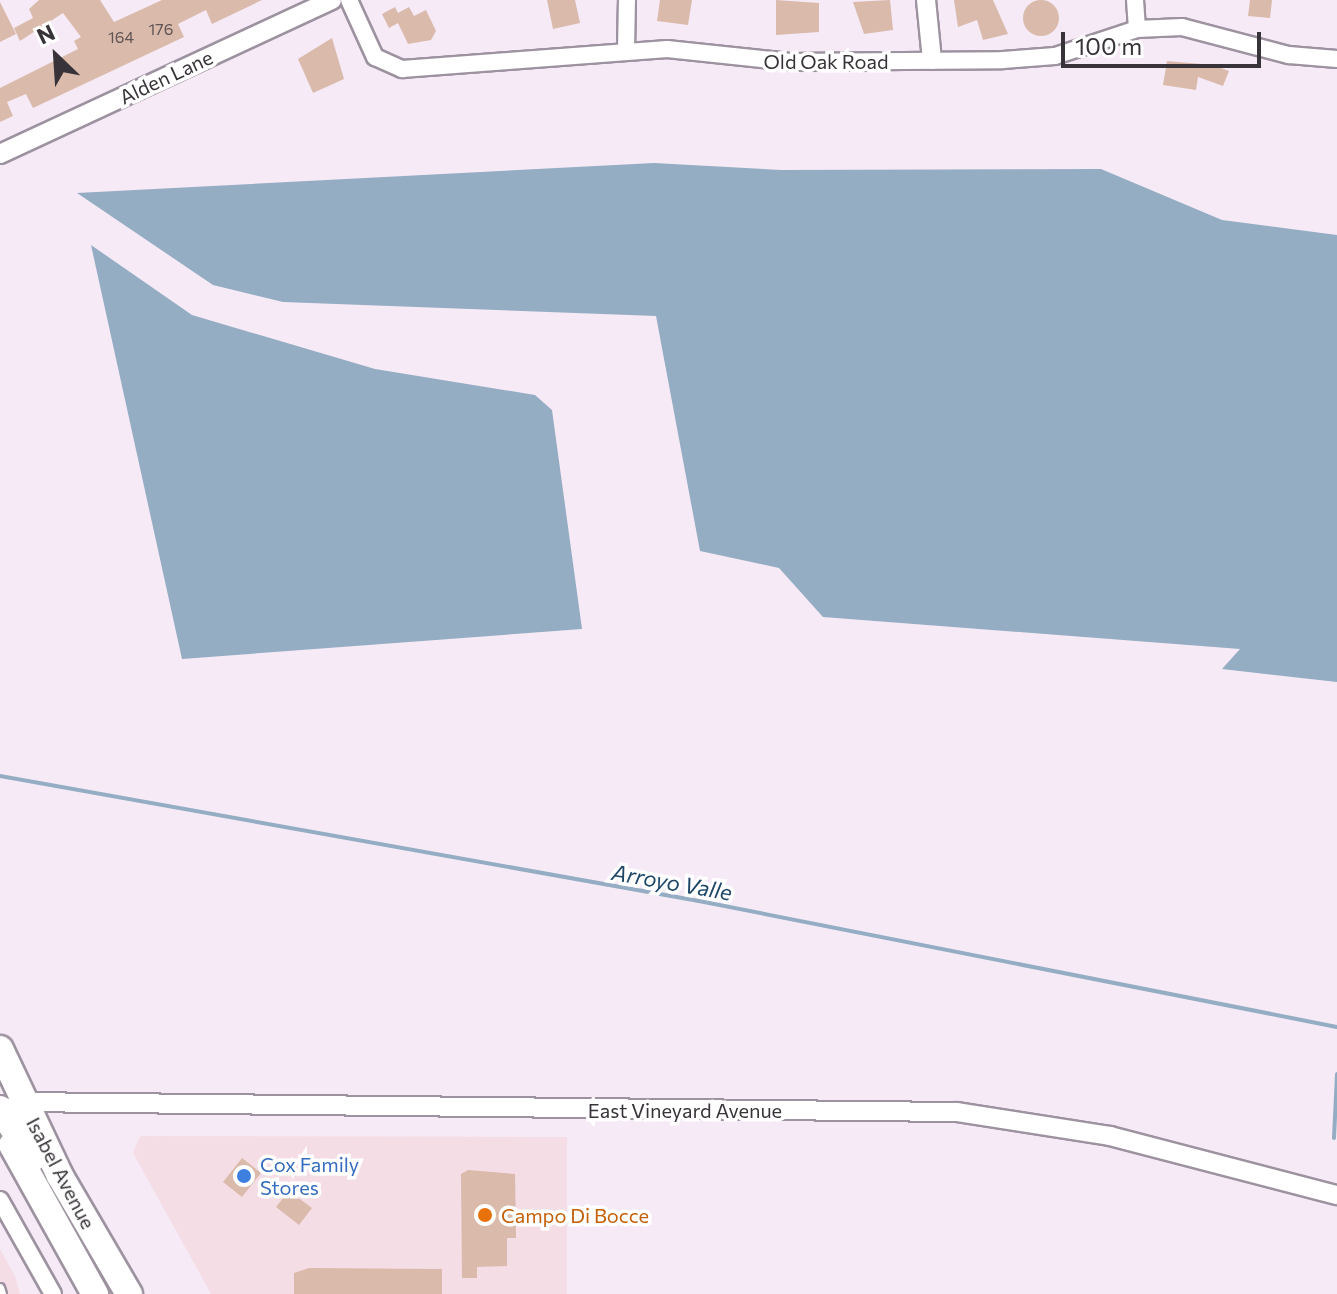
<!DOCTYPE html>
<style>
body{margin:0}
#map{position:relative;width:1337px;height:1294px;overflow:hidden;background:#f6eaf7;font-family:Commissioner,sans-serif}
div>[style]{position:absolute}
.commercial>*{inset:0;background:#f5dde6}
.water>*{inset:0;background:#94adc3}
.stream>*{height:4px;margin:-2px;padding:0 2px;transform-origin:2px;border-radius:2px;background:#94adc3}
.building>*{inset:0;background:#dabaab}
.round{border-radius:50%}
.roads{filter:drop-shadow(2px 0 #9d929f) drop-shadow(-2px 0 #9d929f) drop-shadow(0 2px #9d929f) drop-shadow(0 -2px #9d929f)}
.service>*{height:8px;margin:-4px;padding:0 4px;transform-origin:4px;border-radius:4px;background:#fff}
.minor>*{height:16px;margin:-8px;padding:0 8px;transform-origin:8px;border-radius:8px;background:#fff}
.tertiary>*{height:18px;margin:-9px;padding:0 9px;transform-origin:9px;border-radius:9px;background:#fff}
.trunk>*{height:26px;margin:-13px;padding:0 13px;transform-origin:13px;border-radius:13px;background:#fff}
.dots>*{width:22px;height:22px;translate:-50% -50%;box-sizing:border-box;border:4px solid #fff;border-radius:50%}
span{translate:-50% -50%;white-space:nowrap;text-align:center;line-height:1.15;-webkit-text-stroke:7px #fff;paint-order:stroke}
.number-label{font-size:16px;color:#605555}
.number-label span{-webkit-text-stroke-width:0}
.street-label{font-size:20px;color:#373338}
.shop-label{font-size:20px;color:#366cbe}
.left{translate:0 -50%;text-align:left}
.food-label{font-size:20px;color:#c56008}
.water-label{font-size:22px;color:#1d4667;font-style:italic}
.north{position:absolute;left:16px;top:16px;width:80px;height:80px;-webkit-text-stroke:6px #fff;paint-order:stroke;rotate:335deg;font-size:22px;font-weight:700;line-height:32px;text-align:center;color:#373338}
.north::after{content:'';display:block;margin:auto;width:28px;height:36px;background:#373338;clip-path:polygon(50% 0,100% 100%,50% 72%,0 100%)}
.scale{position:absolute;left:1061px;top:32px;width:200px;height:36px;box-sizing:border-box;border:4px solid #373338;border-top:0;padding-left:10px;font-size:24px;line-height:28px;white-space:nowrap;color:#373338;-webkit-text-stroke:6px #fff;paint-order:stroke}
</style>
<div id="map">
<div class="commercial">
<i style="clip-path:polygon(140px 1136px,567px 1137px,567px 1294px,211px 1294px,133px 1153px)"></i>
<i style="clip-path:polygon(0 1249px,15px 1276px,20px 1294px,0 1294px)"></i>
</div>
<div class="water">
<i style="clip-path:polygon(654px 163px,781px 170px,1101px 169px,1222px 220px,1337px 235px,1337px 682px,1222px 669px,1240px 649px,823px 617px,779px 568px,700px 551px,656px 316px,283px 302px,213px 285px,77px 193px)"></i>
<i style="clip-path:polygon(91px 245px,192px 315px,375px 369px,535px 395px,552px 410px,582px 629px,182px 659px)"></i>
</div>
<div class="stream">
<i style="left:0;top:776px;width:710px;rotate:10.14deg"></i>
<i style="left:699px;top:901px;width:650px;rotate:11.17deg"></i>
<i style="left:1334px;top:1138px;width:64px;rotate:-87.3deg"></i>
</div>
<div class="building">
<i style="clip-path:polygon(39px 0,100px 0,114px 22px,162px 0,262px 0,212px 24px,206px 10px,178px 24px,184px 37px,33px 108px,26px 94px,7px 102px,13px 116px,0 122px,0 88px,78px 49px,74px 41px,81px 37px,63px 13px,20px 41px,14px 28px,33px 18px,29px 9px)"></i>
<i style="clip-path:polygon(547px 0,575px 0,580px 23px,553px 29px)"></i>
<i style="clip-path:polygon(660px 0,692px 0,688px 25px,657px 21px)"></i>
<i style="clip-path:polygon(776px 0,819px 3px,819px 32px,776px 35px)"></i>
<i style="clip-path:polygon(890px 0,893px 30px,864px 34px,853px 2px)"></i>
<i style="clip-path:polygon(954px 0,993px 0,1008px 34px,983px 40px,977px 20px,958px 27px)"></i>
<i style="clip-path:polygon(1250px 0,1272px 0,1270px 18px,1248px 16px)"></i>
<i class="round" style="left:1023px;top:0;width:36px;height:36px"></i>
<i style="clip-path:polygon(0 2px,16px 34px,0 42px)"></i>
<i style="clip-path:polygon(395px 7px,398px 13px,409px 7px,414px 16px,426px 10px,436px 31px,431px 40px,408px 44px,398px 23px,389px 28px,382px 14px)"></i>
<i style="clip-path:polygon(332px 38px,344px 79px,313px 93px,298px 59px)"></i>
<i style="clip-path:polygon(1167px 61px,1213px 65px,1229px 71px,1223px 86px,1198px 77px,1196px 90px,1163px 85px)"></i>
<i style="clip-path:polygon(242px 1158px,261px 1173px,242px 1197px,223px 1182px)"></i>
<i style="clip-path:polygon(468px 1170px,515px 1174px,516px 1238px,507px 1238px,507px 1266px,477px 1267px,477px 1278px,462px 1278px,461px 1174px)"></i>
<i style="clip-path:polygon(289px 1191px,312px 1208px,299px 1225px,276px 1207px)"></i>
<i style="clip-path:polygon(309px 1268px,442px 1269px,442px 1294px,294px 1294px,294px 1273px)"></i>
</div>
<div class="roads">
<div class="service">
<i style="left:0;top:1288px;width:6px;rotate:72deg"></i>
</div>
<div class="minor">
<i style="left:349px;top:0;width:63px;rotate:65.5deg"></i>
<i style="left:375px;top:57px;width:30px;rotate:24deg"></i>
<i style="left:402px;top:69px;width:266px;rotate:-4.3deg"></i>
<i style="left:667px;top:49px;width:124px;rotate:6deg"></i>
<i style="left:790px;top:62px;width:213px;rotate:-0.5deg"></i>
<i style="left:1003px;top:60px;width:52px;rotate:-4.4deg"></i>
<i style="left:1055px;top:56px;width:86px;rotate:-18.2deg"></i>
<i style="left:1137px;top:29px;width:45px;rotate:-2.5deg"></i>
<i style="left:1182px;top:27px;width:111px;rotate:14.7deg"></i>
<i style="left:1289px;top:55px;width:48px;rotate:4.8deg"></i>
<i style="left:1135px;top:0;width:29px;rotate:86deg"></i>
<i style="left:626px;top:50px;width:50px;rotate:-88.9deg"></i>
<i style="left:0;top:1200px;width:108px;rotate:60.6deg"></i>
</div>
<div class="tertiary">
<i style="left:926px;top:0;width:60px;rotate:84.3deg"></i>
<i style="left:0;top:154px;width:366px;rotate:-24.9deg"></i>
<i style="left:17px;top:1102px;width:940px;rotate:0.61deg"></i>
<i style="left:957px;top:1112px;width:155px;rotate:8.9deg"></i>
<i style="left:1110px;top:1136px;width:235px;rotate:14.6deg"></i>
</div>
<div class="trunk">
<i style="left:0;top:1049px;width:140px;rotate:64.7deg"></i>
<i style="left:60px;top:1176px;width:137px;rotate:59.7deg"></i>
<i style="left:0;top:1109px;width:59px;rotate:56deg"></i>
<i style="left:12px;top:1145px;width:171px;rotate:60.9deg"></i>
</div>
</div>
<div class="dots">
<i style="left:244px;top:1176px;background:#3f7fe0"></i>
<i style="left:485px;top:1215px;background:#e8710a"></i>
</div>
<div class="number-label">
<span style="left:161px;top:29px">176</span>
<span style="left:121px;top:37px">164</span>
</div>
<div class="street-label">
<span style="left:826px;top:61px">Old Oak Road</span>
<span style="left:166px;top:77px;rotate:-25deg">Alden Lane</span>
<span style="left:685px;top:1110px">East Vineyard Avenue</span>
<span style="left:61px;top:1173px;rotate:62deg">Isabel Avenue</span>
</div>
<div class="shop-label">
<span class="left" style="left:260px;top:1176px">Cox Family<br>Stores</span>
</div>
<div class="food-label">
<span class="left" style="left:501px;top:1215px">Campo Di Bocce</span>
</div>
<div class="water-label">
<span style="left:672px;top:882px;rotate:10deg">Arroyo Valle</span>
</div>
<div class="north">N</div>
<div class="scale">100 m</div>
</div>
